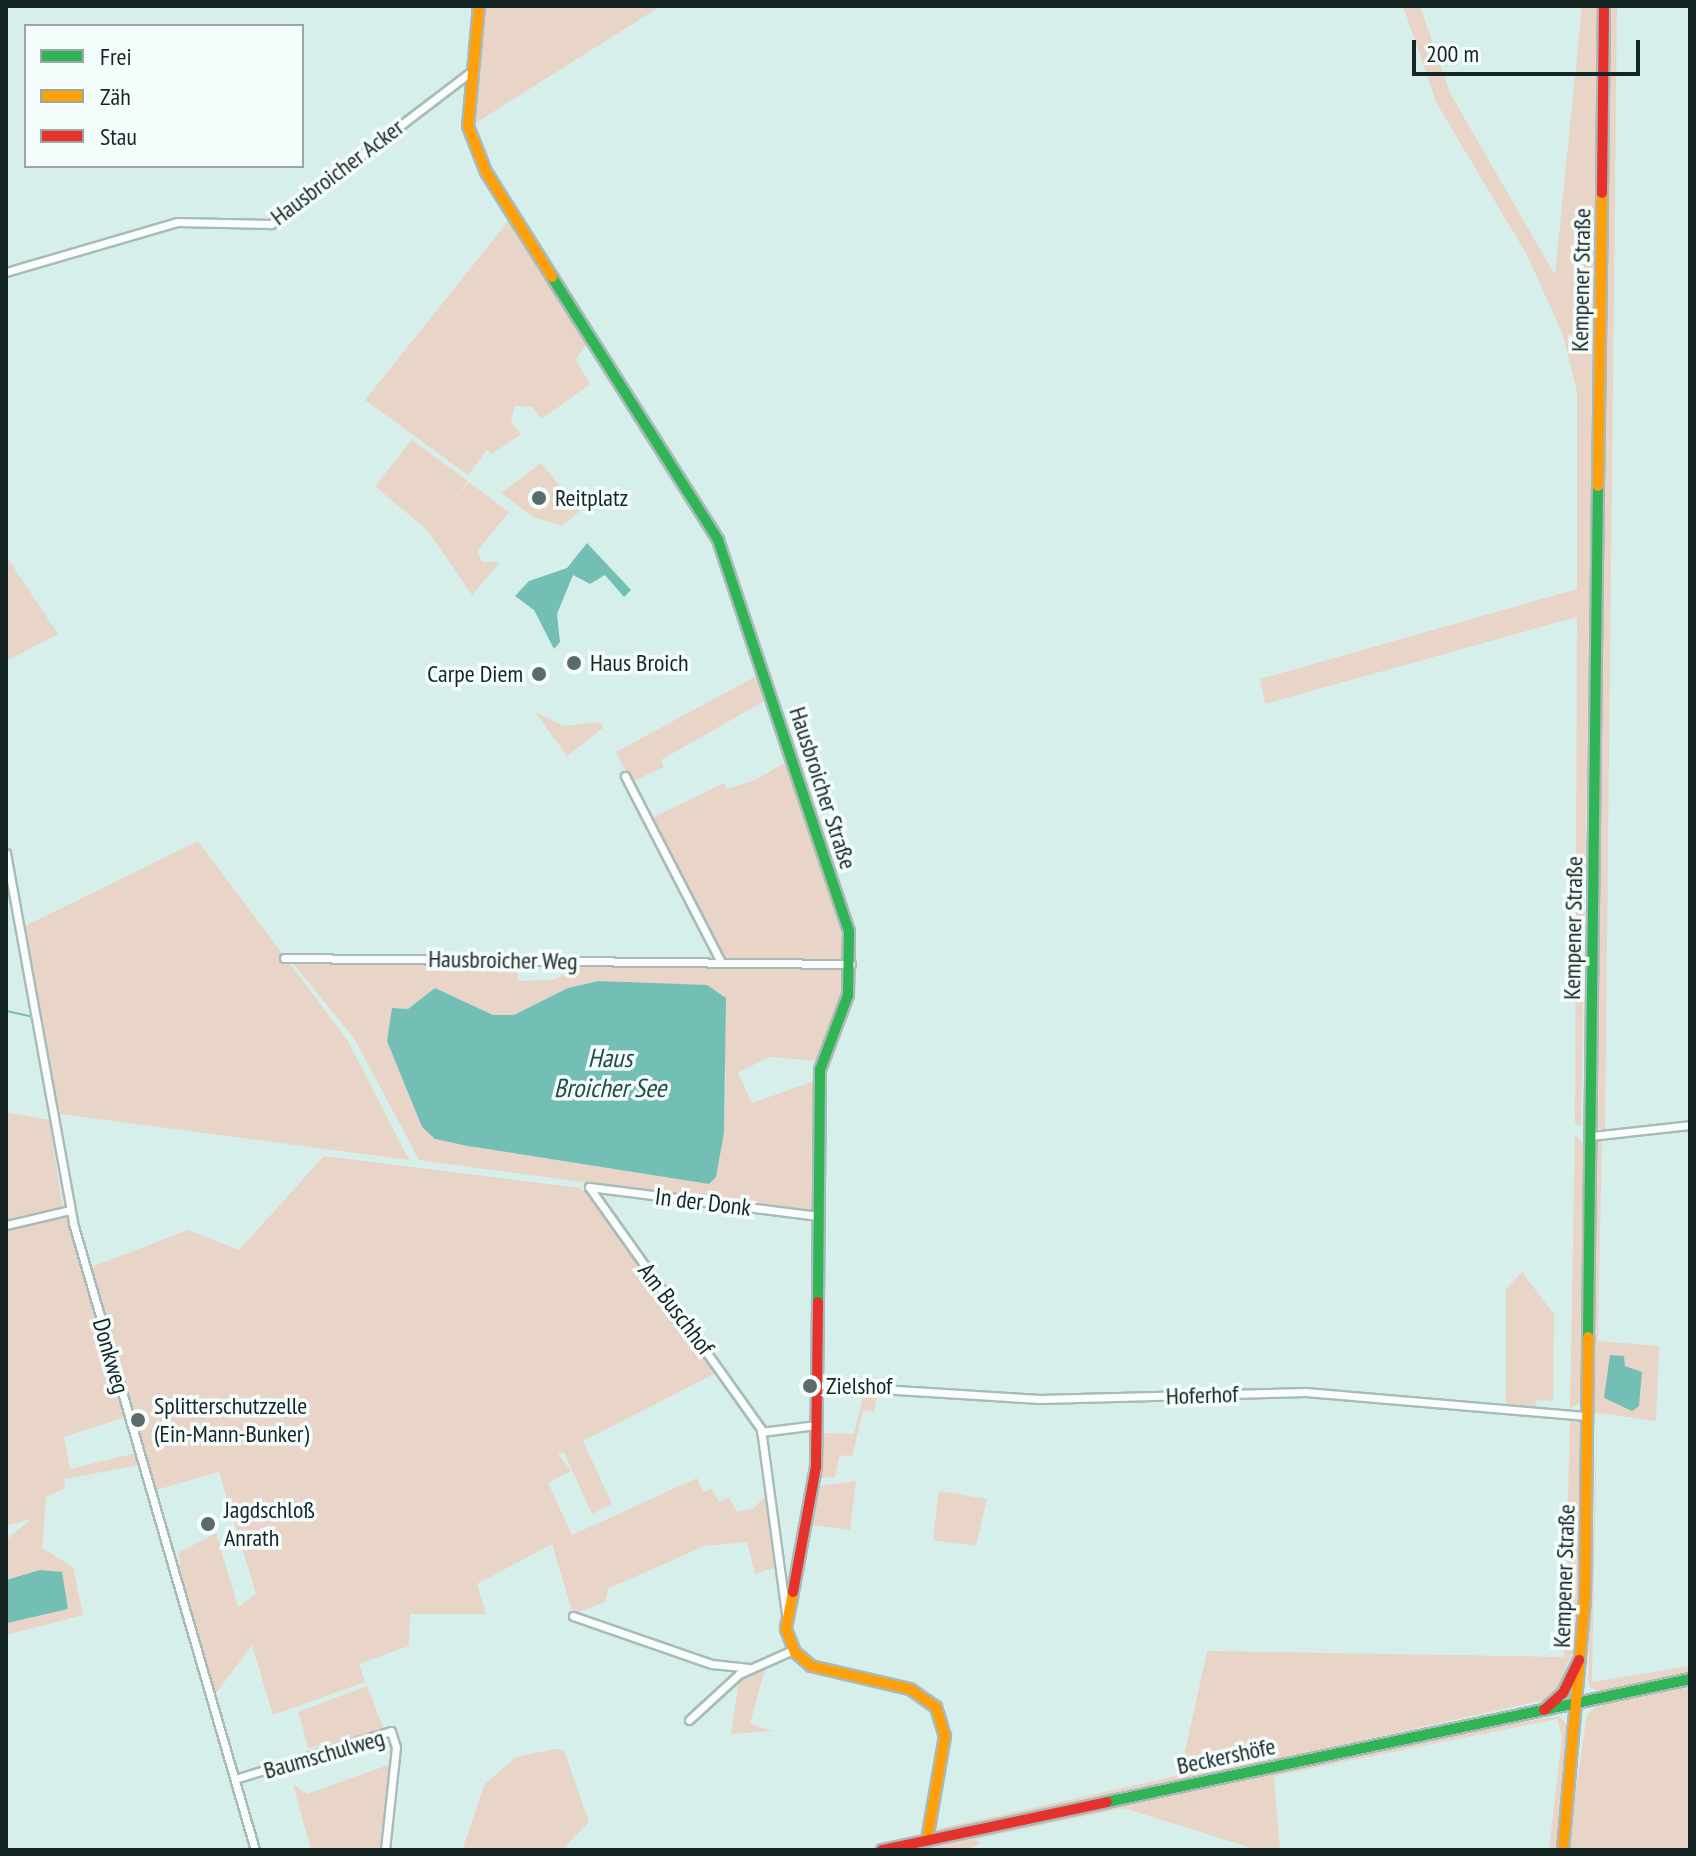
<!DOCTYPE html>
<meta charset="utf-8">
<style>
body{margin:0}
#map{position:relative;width:1696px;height:1856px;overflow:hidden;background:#d7efeb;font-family:"PT Sans Narrow",sans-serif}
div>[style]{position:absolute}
.green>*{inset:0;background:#e9d4c8}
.water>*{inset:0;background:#73bfb5}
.stream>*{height:2px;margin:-1px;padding:0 1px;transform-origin:1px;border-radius:1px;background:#73bfb5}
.roads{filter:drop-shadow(2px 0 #a8bbb8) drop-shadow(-2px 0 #a8bbb8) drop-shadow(0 2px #a8bbb8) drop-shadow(0 -2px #a8bbb8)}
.street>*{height:7px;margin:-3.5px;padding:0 3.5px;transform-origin:3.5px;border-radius:3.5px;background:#f9fdfc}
.fast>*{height:10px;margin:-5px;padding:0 5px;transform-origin:5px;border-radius:5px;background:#30b455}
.slow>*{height:10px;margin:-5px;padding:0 5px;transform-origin:5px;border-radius:5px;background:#ff9f0a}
.jam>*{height:10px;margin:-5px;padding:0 5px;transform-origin:5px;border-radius:5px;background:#e5322d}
.dots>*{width:22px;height:22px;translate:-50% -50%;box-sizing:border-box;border:4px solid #f5fdfc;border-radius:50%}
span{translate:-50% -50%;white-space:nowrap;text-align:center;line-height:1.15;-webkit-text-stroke:7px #f5fdfc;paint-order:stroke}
.street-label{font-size:24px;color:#152523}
.poi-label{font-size:24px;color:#152523}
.left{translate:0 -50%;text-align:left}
.right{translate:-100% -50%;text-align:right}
.water-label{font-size:26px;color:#214d47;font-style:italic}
.frame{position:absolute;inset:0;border:8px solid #152523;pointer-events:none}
.legend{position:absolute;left:24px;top:24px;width:280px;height:144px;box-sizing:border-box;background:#f5fdfc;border:2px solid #9ba7a5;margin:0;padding:10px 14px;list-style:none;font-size:24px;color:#152523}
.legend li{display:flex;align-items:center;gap:16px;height:40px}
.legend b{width:40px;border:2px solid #9ba7a5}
.scale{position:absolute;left:1412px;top:40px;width:228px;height:36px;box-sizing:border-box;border:4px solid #152523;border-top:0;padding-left:10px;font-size:24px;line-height:28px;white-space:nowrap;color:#152523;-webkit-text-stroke:6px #f5fdfc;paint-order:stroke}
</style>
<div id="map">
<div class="green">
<i style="clip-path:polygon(482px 6px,661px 6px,474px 124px)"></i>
<i style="clip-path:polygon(1403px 6px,1420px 6px,1450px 93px,1555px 275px,1582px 6px,1600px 6px,1581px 1127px,1575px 1123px,1577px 617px,1265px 704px,1260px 679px,1577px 589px,1577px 392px,1563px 335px,1527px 255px,1437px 104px)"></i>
<i style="clip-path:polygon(1609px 6px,1617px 6px,1605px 1131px,1595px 1127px)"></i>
<i style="clip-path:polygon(510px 219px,587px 342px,576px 360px,590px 384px,542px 419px,532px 407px,515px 406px,511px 422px,521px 434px,492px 454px,487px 450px,468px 475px,365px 400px)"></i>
<i style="clip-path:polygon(412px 440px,468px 481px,453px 501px,469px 482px,509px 512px,477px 551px,482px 562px,500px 562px,472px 595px,428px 531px,375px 486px)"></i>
<i style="clip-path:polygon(541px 463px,580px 511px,562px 526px,534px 517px,501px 493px)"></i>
<i style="clip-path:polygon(6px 556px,58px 634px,6px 661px)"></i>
<i style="clip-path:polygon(760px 674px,768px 699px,661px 760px,664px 767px,631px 782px,616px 752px)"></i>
<i style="clip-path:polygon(534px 711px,563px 726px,600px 722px,603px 728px,567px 756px)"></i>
<i style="clip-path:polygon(788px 761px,849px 960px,723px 958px,650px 819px,724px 783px,727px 789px,755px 780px)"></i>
<i style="clip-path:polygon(198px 841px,348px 1041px,409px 1160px,53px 1113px,21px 928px)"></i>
<i style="clip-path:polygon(evenodd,291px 961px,517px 963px,518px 981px,553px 980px,584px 964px,843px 966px,844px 990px,818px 1061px,769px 1057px,738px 1073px,752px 1103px,814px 1081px,814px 1213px,419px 1160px,354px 1038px,291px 961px,598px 981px,684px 987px,726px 1071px,724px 1133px,716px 1177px,709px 1184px,468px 1146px,422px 1127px,387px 1041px,396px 1008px,408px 1009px,435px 988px,493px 1015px,514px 1015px,568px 988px,598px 981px)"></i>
<i style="clip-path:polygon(6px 1112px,49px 1120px,63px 1209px,6px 1223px)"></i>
<i style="clip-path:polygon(1575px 1134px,1586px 1146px,1583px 1401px,1570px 1409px)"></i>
<i style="clip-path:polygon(1602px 1138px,1598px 1341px,1659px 1346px,1656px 1421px,1592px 1412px,1595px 1142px)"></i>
<i style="clip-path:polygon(324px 1156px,580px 1188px,588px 1194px,720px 1371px,583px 1441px,612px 1504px,592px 1514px,564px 1452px,558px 1454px,571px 1471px,548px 1483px,572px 1535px,697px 1478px,703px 1492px,712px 1489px,719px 1502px,729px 1497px,737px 1512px,754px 1508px,768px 1493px,776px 1567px,755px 1574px,747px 1542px,705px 1546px,609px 1588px,605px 1602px,573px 1614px,552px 1544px,477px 1584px,486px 1614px,410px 1614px,409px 1646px,359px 1664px,365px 1682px,273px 1715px,252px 1645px,214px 1696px,176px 1567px,181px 1565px,178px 1553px,216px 1533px,238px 1607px,256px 1594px,219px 1472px,153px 1491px,89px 1268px,188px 1230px,239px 1250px)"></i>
<i style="clip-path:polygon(66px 1213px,126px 1417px,64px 1437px,70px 1469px,136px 1453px,140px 1465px,64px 1479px,65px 1488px,46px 1497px,42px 1548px,73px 1567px,83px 1615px,6px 1635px,6px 1622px,40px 1570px,6px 1580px,6px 1540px,31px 1519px,6px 1526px,6px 1227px)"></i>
<i style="clip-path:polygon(1522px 1272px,1554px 1314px,1553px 1401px,1536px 1400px,1535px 1411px,1506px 1409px,1506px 1289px)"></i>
<i style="clip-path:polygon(865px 1389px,877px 1396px,874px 1412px,863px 1410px,852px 1457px,840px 1455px,835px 1477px,819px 1478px,821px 1433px,854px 1434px)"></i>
<i style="clip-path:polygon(1570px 1418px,1583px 1418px,1577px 1641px,1553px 1698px,951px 1832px,937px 1829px,1180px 1775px,1207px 1651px,1564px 1657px)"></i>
<i style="clip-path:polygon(1597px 1422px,1592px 1682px,1690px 1666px,1690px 1674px,1601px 1692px,1590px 1687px,1588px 1679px)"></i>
<i style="clip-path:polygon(856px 1481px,850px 1530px,813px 1525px,818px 1486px)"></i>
<i style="clip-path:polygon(939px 1491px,987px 1499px,976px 1546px,933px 1540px)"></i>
<i style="clip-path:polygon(765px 1669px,750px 1724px,773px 1731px,731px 1734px,739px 1679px)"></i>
<i style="clip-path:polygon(1690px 1685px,1690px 1850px,1567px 1850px,1587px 1714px,1599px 1705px)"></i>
<i style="clip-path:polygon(367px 1686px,385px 1732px,337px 1749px,333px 1741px,309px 1749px,298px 1712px)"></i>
<i style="clip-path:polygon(1559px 1716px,1570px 1728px,1556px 1850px,1549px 1850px,1562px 1736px,1557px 1719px,1274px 1776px,1280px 1850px,1258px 1850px,1124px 1808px,976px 1839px,980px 1843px,969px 1850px,927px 1850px,930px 1845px,1443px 1735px)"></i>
<i style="clip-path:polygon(554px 1749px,564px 1750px,589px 1822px,562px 1850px,462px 1850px,485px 1784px,516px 1757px)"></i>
<i style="clip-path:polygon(391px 1764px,380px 1850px,311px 1850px,293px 1784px,307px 1794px)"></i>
</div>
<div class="water">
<i style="clip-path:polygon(587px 543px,631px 590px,624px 597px,605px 575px,590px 584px,573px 575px,557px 614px,560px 642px,554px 649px,534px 610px,515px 596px,529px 581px,567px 568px)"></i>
<i style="clip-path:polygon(598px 981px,707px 985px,726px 998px,724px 1133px,716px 1177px,709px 1184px,468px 1146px,435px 1139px,422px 1127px,387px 1041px,392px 1008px,408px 1009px,435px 988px,493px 1015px,514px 1015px,568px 988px)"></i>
<i style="clip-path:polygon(1610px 1355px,1624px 1356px,1625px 1366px,1642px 1372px,1639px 1406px,1632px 1411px,1604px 1398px)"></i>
<i style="clip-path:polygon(40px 1570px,62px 1572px,68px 1609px,7px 1623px,6px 1580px)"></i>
</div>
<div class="stream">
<i style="left:6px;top:1011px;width:25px;rotate:12deg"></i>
</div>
<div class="roads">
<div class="street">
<i style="left:6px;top:272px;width:178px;rotate:-16.3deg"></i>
<i style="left:177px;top:222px;width:94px;rotate:1.2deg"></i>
<i style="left:271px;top:224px;width:249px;rotate:-37.3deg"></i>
<i style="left:625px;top:776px;width:209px;rotate:62.7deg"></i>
<i style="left:6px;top:853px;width:376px;rotate:79.7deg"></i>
<i style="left:73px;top:1223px;width:653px;rotate:73.81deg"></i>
<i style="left:284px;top:958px;width:567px;rotate:0.61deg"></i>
<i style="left:1591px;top:1136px;width:100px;rotate:-6.3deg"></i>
<i style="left:589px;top:1187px;width:297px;rotate:54.6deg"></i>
<i style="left:761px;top:1429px;width:188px;rotate:82.3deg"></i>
<i style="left:589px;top:1187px;width:231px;rotate:7.2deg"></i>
<i style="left:6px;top:1225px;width:66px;rotate:-13.2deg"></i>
<i style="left:817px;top:1385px;width:223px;rotate:3.6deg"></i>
<i style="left:1040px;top:1399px;width:266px;rotate:-1.5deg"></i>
<i style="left:1306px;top:1392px;width:282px;rotate:4.9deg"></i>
<i style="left:761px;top:1432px;width:56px;rotate:-7.1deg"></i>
<i style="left:573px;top:1616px;width:147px;rotate:19.1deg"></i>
<i style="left:712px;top:1664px;width:37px;rotate:6deg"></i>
<i style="left:689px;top:1720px;width:68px;rotate:-42.6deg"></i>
<i style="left:739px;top:1674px;width:59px;rotate:-24deg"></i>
<i style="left:235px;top:1779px;width:163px;rotate:-17.1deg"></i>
<i style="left:391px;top:1731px;width:17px;rotate:73deg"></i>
<i style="left:396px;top:1747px;width:104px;rotate:96.1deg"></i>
</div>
<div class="fast">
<i style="left:552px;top:277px;width:311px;rotate:57.7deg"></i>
<i style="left:718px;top:540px;width:413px;rotate:71.5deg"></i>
<i style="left:849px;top:932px;width:63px;rotate:90.9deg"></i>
<i style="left:848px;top:995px;width:80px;rotate:110.5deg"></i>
<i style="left:820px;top:1070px;width:232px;rotate:90.5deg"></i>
<i style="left:1588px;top:1337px;width:851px;rotate:-89.33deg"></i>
<i style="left:1107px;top:1802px;width:596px;rotate:-11.91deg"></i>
</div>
<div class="slow">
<i style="left:479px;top:6px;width:121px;rotate:95.2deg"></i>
<i style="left:468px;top:126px;width:49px;rotate:68.6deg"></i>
<i style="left:486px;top:172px;width:124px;rotate:57.8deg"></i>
<i style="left:1598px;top:486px;width:293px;rotate:-89.2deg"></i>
<i style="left:793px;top:1592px;width:38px;rotate:101deg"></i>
<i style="left:786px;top:1629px;width:25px;rotate:69deg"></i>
<i style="left:795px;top:1652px;width:21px;rotate:41deg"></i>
<i style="left:811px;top:1666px;width:102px;rotate:13.1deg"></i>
<i style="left:910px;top:1689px;width:32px;rotate:35deg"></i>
<i style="left:936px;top:1707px;width:30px;rotate:73deg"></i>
<i style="left:945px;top:1736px;width:106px;rotate:99.8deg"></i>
<i style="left:1563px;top:1850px;width:253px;rotate:-85deg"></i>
<i style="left:1585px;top:1598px;width:261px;rotate:-89.3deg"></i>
</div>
<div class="jam">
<i style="left:1602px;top:193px;width:187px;rotate:-89.4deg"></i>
<i style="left:793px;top:1592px;width:127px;rotate:-79.6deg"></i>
<i style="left:816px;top:1467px;width:165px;rotate:-89.3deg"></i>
<i style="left:1544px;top:1710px;width:25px;rotate:-42deg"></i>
<i style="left:1563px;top:1693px;width:37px;rotate:-64deg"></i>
<i style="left:882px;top:1850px;width:230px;rotate:-12deg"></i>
</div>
</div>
<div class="dots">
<i style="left:539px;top:498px;background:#596c69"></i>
<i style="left:574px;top:663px;background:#596c69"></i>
<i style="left:539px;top:674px;background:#596c69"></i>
<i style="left:810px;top:1386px;background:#596c69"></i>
<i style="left:138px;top:1420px;background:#596c69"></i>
<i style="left:208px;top:1524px;background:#596c69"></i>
</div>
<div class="street-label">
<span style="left:337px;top:172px;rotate:-37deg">Hausbroicher Acker</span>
<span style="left:1581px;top:280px;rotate:-89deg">Kempener Straße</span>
<span style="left:823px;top:788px;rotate:72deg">Hausbroicher Straße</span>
<span style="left:1573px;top:928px;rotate:-89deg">Kempener Straße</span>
<span style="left:503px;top:960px;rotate:1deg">Hausbroicher Weg</span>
<span style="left:703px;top:1202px;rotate:7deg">In der Donk</span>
<span style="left:676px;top:1309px;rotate:53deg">Am Buschhof</span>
<span style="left:111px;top:1356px;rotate:74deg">Donkweg</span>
<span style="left:1202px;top:1395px;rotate:-2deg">Hoferhof</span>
<span style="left:1564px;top:1576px;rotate:-88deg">Kempener Straße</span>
<span style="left:324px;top:1754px;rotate:-16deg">Baumschulweg</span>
<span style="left:1226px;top:1756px;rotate:-12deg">Beckershöfe</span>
</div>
<div class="poi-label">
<span class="left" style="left:555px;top:498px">Reitplatz</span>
<span class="left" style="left:590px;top:663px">Haus Broich</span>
<span class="right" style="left:523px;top:674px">Carpe Diem</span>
<span class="left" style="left:826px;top:1386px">Zielshof</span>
<span class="left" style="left:154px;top:1420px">Splitterschutzzelle<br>(Ein-Mann-Bunker)</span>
<span class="left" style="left:224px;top:1524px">Jagdschloß<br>Anrath</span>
</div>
<div class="water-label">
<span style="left:610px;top:1073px">Haus<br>Broicher See</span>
</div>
<div class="frame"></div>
<ul class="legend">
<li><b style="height:10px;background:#30b455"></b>Frei</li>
<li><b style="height:10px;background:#ff9f0a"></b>Zäh</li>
<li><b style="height:10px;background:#e5322d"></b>Stau</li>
</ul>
<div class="scale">200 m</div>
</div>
